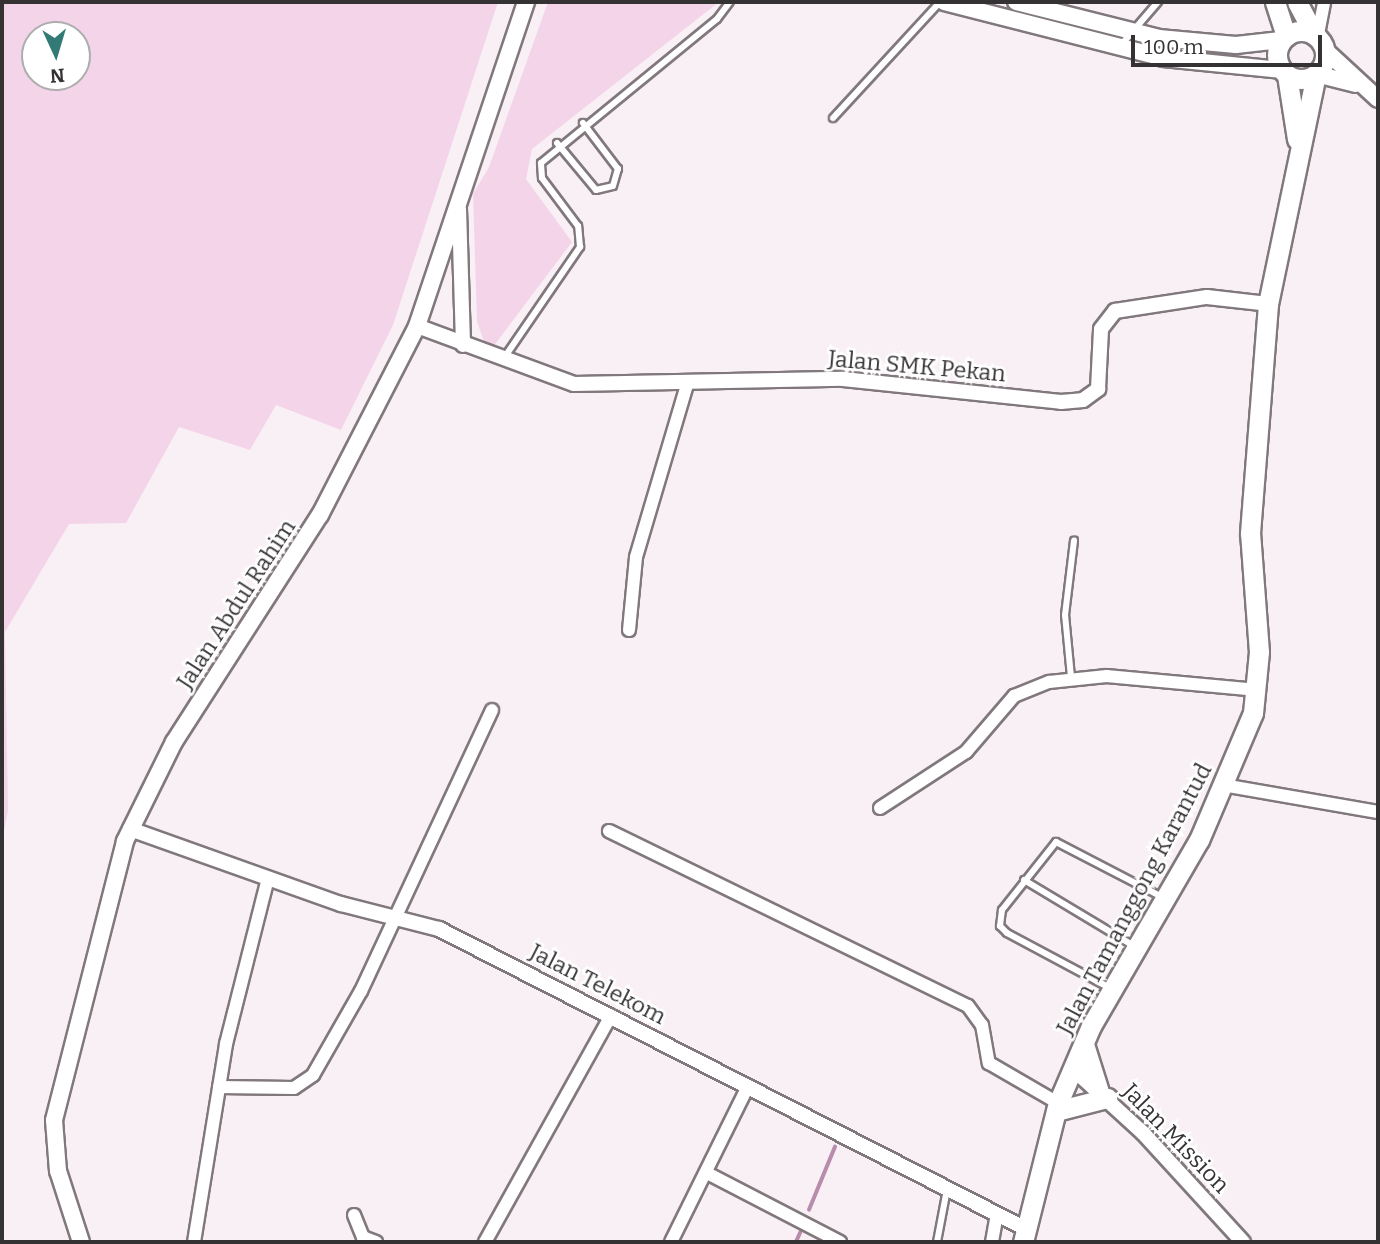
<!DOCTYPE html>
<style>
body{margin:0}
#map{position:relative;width:1380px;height:1244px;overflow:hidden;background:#f9f0f5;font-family:Bitter,serif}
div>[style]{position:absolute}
.green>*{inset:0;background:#f4d4e9}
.stream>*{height:3.5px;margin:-1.75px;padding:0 1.75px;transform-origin:1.75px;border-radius:1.75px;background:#b88caa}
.roads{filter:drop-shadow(2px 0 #80787d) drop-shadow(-2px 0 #80787d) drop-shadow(0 2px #80787d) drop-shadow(0 -2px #80787d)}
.service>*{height:6px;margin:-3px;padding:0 3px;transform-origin:3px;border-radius:3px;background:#fff}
.minor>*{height:12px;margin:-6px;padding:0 6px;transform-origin:6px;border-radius:6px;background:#fff}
.tertiary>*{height:14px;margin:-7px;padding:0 7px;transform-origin:7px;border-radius:7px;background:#fff}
.secondary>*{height:16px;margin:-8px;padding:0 8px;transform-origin:8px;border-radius:8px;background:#fff}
.primary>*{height:19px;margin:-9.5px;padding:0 9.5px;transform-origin:9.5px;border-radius:9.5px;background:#fff}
.primary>.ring{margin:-9.5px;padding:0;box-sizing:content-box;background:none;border:19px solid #fff;border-radius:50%}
span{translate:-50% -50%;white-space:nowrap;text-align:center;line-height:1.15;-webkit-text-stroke:5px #fff;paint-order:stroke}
.street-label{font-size:23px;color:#353234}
.frame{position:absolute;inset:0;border:4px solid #353234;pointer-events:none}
.north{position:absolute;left:21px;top:21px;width:70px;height:70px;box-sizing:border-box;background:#fff;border:2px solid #aeadae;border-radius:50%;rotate:176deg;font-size:19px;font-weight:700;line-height:28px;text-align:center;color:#353234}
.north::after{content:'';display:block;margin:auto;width:24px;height:32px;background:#327a75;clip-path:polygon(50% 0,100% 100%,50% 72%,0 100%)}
.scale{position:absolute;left:1131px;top:35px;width:191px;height:32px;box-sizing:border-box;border:4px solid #353234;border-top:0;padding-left:9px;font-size:21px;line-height:24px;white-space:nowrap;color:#353234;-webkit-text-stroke:5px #fff;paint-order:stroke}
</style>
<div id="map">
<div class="green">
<i style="clip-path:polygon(evenodd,3px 2px,498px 2px,393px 325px,341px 430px,276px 405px,250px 450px,179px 427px,126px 523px,69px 524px,5px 632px,8px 811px,2px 841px,3px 2px,35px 35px,77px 35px,77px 77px,35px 77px,35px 35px)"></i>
<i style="clip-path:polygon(548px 2px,719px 2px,532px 149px,526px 179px,572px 242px,493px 347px,485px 344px,477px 322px,473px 194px,489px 167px)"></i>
</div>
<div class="stream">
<i style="left:809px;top:1210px;width:68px;rotate:-67.6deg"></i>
<i style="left:796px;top:1242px;width:10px;rotate:-66deg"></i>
</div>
<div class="roads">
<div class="service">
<i style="left:1121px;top:45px;width:57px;rotate:-49.3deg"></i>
<i style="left:833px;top:118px;width:158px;rotate:-47.3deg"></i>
<i style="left:557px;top:143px;width:61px;rotate:50.3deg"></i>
<i style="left:596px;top:190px;width:17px;rotate:-13deg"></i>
<i style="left:613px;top:186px;width:18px;rotate:-74deg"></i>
<i style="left:618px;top:169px;width:58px;rotate:-127.3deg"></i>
<i style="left:504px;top:358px;width:135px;rotate:-55.6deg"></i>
<i style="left:580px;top:247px;width:21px;rotate:-95deg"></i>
<i style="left:578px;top:226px;width:60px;rotate:-126.9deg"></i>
<i style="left:542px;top:178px;width:15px;rotate:-94deg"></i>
<i style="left:541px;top:163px;width:227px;rotate:-39.3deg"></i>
<i style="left:717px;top:19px;width:21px;rotate:-53deg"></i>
<i style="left:1071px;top:677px;width:62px;rotate:-95.5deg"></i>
<i style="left:1065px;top:615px;width:75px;rotate:-83.1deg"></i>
<i style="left:1024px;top:880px;width:128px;rotate:31deg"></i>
<i style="left:1110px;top:988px;width:117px;rotate:-151.9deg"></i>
<i style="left:1007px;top:933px;width:10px;rotate:-135deg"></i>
<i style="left:1000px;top:926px;width:16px;rotate:-83deg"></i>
<i style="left:1002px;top:910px;width:87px;rotate:-51.5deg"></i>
<i style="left:1056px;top:842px;width:122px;rotate:27.4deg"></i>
<i style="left:937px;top:1242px;width:54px;rotate:-79.3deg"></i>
</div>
<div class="minor">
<i style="left:1318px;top:34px;width:33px;rotate:-79deg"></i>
<i style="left:629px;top:630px;width:73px;rotate:-84.5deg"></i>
<i style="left:636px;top:557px;width:179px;rotate:-73.5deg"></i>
<i style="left:1223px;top:785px;width:157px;rotate:9.9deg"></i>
<i style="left:880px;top:808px;width:103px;rotate:-33.1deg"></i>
<i style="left:966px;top:752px;width:74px;rotate:-49.4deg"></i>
<i style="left:1014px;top:696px;width:38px;rotate:-22deg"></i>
<i style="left:1049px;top:682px;width:58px;rotate:-5.9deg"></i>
<i style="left:1107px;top:676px;width:151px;rotate:5.3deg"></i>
<i style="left:609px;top:831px;width:399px;rotate:26deg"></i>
<i style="left:968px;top:1006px;width:24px;rotate:54deg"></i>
<i style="left:982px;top:1025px;width:39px;rotate:80deg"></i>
<i style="left:989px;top:1063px;width:80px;rotate:30.1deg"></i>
<i style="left:219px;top:1087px;width:75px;rotate:0.8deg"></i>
<i style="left:294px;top:1088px;width:23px;rotate:-34deg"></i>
<i style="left:313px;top:1075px;width:97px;rotate:-60.3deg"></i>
<i style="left:361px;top:991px;width:310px;rotate:-65deg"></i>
<i style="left:707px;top:1173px;width:150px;rotate:27.4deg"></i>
<i style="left:354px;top:1215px;width:24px;rotate:68deg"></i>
<i style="left:363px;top:1237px;width:14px;rotate:21deg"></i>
<i style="left:194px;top:1242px;width:201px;rotate:-80.8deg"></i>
<i style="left:226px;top:1044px;width:171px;rotate:-75.8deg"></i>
<i style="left:485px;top:1242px;width:259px;rotate:-60.9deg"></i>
<i style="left:671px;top:1242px;width:174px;rotate:-63.7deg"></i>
<i style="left:992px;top:1242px;width:28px;rotate:-80deg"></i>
</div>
<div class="tertiary">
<i style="left:459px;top:209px;width:136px;rotate:88.3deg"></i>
<i style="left:417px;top:326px;width:167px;rotate:20.3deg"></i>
<i style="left:574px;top:384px;width:269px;rotate:-1.1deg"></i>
<i style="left:843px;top:379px;width:219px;rotate:6deg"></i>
<i style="left:1061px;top:402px;width:22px;rotate:-5deg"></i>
<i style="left:1083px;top:400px;width:19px;rotate:-36deg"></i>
<i style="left:1098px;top:389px;width:60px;rotate:-87.1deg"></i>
<i style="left:1101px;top:329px;width:23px;rotate:-52deg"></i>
<i style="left:1115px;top:311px;width:93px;rotate:-8.7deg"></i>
<i style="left:1207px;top:297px;width:61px;rotate:6.5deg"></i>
<i style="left:130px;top:829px;width:224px;rotate:19.6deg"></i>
<i style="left:341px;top:904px;width:101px;rotate:14.3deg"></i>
<i style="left:439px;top:929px;width:659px;rotate:27.07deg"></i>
<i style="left:1073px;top:1069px;width:95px;rotate:42.4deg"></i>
<i style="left:1143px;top:1133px;width:148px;rotate:47.5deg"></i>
</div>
<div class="secondary">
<i style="left:944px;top:2px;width:226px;rotate:14.3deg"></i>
<i style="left:1163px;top:58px;width:120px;rotate:5.8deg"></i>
<i style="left:1016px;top:2px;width:147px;rotate:14.1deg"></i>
<i style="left:1159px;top:38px;width:77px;rotate:5.2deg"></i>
<i style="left:1236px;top:45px;width:45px;rotate:-6.3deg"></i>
<i style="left:1325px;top:50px;width:72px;rotate:42.8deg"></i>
<i style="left:1316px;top:74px;width:41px;rotate:14deg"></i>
<i style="left:81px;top:1242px;width:75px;rotate:-107.9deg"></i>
<i style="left:58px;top:1171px;width:51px;rotate:-94.5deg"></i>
<i style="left:54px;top:1120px;width:288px;rotate:-75.7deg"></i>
<i style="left:125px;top:841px;width:110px;rotate:-63.7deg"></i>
<i style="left:174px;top:742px;width:270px;rotate:-57.3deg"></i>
<i style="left:320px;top:515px;width:212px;rotate:-62.8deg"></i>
<i style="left:417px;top:326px;width:342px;rotate:-71.4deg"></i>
</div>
<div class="primary">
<i style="left:1275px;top:2px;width:36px;rotate:72deg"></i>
<i style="left:1297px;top:2px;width:36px;rotate:62deg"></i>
<i class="ring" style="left:1277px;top:31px;width:29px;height:29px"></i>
<i style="left:1287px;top:75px;width:65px;rotate:81.1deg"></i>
<i style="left:1084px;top:1044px;width:50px;rotate:72.6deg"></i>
<i style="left:1056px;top:1111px;width:53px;rotate:-14.3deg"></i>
<i style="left:1023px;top:1242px;width:143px;rotate:-75.9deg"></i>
<i style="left:1058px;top:1103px;width:84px;rotate:-66.8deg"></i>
<i style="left:1091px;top:1026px;width:215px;rotate:-59.9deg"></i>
<i style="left:1199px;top:840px;width:138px;rotate:-67deg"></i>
<i style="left:1253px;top:713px;width:61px;rotate:-84.4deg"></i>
<i style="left:1259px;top:652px;width:119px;rotate:-94.3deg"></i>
<i style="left:1250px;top:533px;width:230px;rotate:-85.5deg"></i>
<i style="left:1268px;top:304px;width:235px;rotate:-78.2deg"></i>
</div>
</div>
<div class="street-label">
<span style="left:917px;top:366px;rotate:5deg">Jalan SMK Pekan</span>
<span style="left:236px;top:604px;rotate:-57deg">Jalan Abdul Rahim</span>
<span style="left:1134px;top:899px;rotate:-62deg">Jalan Tamanggong Karantud</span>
<span style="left:598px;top:984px;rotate:27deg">Jalan Telekom</span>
<span style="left:1176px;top:1138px;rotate:46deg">Jalan Mission</span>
</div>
<div class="frame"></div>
<div class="north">N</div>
<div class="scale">100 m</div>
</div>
